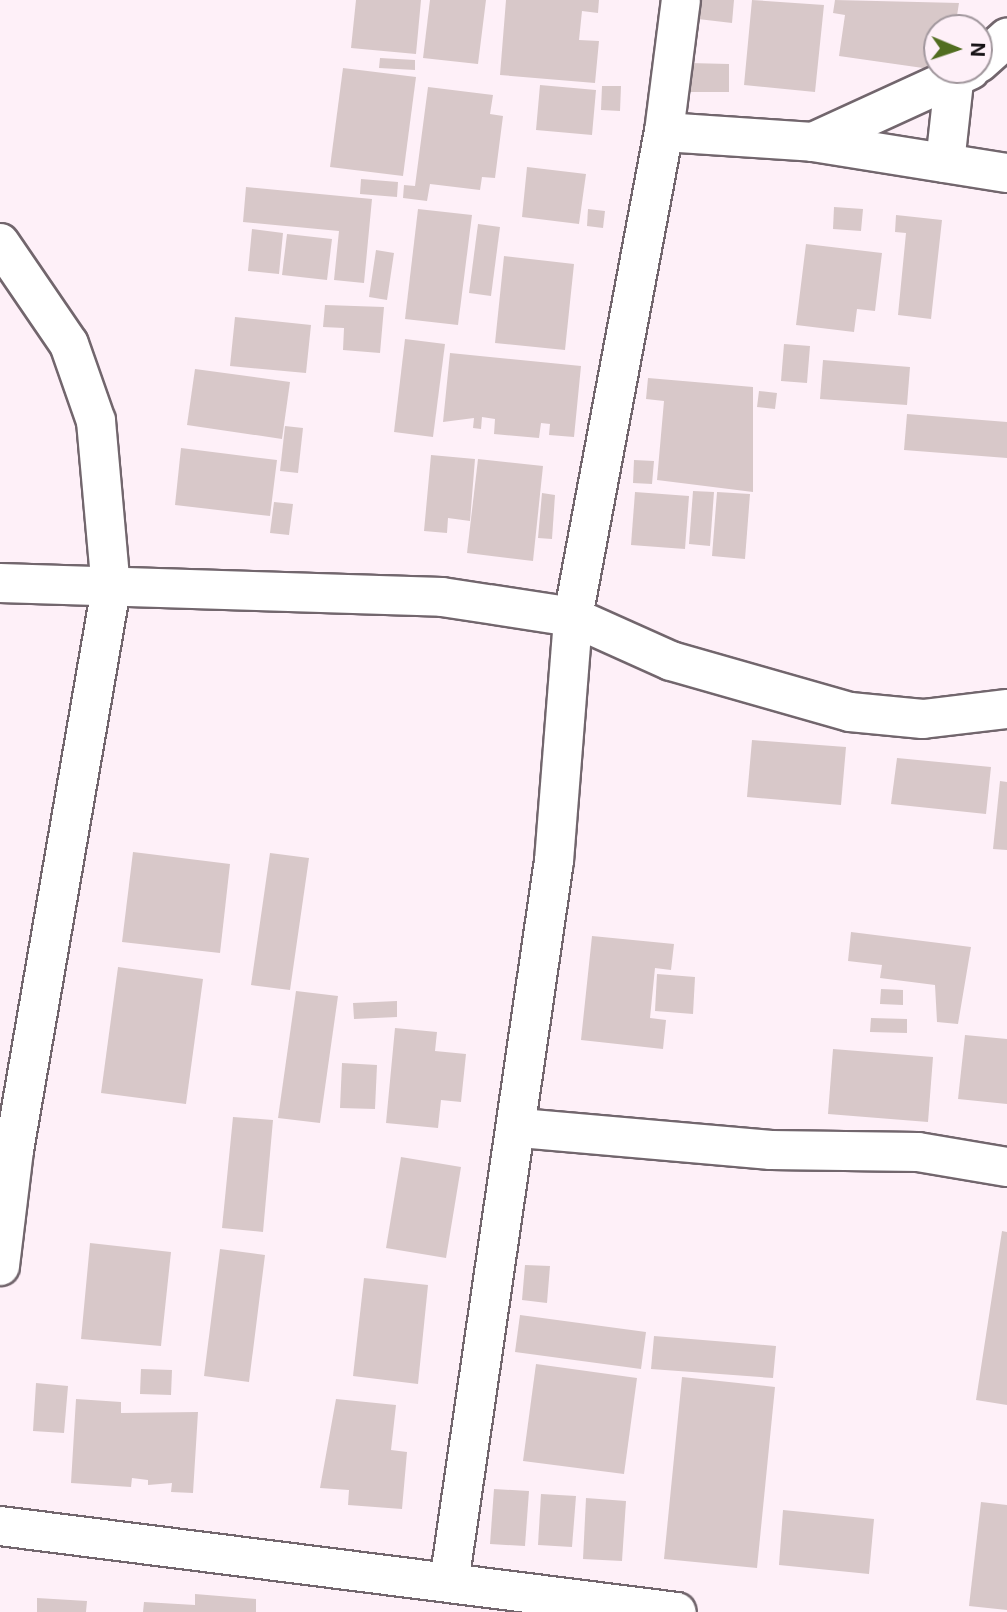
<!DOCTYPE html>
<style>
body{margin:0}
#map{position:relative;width:1007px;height:1612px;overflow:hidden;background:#fef0f8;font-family:Inter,sans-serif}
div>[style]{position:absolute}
.building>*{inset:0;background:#d8c8c9}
.roads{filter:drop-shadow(2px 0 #72666d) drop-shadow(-2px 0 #72666d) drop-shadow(0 2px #72666d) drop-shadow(0 -2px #72666d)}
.street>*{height:38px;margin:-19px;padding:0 19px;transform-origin:19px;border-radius:19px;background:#fff}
span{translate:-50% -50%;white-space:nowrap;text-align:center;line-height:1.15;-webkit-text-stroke:6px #fef0f8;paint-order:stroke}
.north{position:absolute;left:923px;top:14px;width:70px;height:70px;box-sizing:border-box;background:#fef0f8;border:2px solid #a1979d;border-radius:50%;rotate:92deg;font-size:19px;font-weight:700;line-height:28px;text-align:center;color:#151114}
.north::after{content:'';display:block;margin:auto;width:24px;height:32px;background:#516d20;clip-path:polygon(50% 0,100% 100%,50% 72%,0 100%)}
</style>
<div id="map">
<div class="building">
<i style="clip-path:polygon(356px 0,421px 0,416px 54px,351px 48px)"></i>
<i style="clip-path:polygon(430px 0,486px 0,478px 64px,423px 58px)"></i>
<i style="clip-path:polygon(506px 0,599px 0,598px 13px,582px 11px,579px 40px,599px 41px,595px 83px,500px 75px)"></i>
<i style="clip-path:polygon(700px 0,734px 0,732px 23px,698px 19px)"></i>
<i style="clip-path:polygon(752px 0,824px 5px,815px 92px,744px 85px)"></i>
<i style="clip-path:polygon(835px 0,959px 3px,955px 28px,937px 28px,937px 70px,839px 56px,845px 15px,833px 13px)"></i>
<i style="clip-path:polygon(380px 58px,415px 60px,415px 70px,379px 68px)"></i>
<i style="clip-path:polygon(689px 63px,729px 64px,729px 92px,689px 92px)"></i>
<i style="clip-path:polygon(343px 68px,416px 77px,403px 176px,330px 167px)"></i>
<i style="clip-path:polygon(540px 85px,596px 90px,592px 135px,536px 130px)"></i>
<i style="clip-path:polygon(602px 86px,621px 86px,620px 111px,601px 110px)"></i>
<i style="clip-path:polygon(428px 87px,493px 95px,490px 114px,503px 116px,495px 178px,482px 177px,480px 190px,430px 184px,427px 201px,403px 198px,404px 185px,415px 186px)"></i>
<i style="clip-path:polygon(527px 167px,586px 174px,579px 224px,522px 217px)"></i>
<i style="clip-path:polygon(361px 179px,398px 182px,397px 197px,360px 194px)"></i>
<i style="clip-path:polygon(246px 187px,372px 199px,364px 283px,334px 280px,339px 231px,243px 222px)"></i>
<i style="clip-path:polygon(834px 207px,863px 209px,861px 231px,833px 229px)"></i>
<i style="clip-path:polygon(418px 209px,472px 215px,458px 325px,405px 319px)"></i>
<i style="clip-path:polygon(588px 209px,605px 211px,603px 228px,587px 226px)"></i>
<i style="clip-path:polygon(896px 215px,942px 220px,931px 319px,898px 315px,906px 233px,895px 232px)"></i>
<i style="clip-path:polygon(478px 224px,500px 227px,491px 296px,469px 293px)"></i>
<i style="clip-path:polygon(252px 229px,283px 233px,279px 274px,248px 271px)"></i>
<i style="clip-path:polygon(287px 234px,332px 239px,327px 280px,282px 275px)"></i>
<i style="clip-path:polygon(806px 244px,882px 253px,875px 311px,857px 309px,854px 332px,796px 325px)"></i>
<i style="clip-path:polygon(376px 250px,394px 253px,387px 300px,369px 297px)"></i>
<i style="clip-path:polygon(504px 256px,574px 264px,565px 350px,495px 343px)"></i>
<i style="clip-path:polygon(325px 305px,384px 307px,380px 353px,343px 350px,344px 328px,323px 327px)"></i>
<i style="clip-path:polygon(235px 317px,311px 325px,306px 373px,230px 366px)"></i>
<i style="clip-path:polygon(405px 339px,445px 344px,433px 437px,394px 432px)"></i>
<i style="clip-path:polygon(784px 344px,810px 346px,807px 383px,781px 381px)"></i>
<i style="clip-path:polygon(450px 353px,581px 366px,574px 437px,549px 435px,550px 424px,541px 423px,539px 438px,494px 434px,495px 419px,482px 417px,481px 429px,473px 428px,474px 418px,443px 422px)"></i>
<i style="clip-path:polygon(823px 360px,910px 367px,907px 405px,820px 399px)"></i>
<i style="clip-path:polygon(195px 369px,290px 382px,282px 439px,187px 425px)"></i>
<i style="clip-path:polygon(648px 378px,753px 387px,753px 492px,657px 480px,664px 401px,646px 399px)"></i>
<i style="clip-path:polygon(759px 391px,777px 393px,775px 409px,757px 407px)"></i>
<i style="clip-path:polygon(907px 414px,1007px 422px,1007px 458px,904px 450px)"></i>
<i style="clip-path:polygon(285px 426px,303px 428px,298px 473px,280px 471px)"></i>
<i style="clip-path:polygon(181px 448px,277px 460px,270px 516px,175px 505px)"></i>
<i style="clip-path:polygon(431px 455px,475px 459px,470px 521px,448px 518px,447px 533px,424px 531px)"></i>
<i style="clip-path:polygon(478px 459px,543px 466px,533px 561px,467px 553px)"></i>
<i style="clip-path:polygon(634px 460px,654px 461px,652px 484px,633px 483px)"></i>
<i style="clip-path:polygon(693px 491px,714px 492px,710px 546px,689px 544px)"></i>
<i style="clip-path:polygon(635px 492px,689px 496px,685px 549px,631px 545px)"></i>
<i style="clip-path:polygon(717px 492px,750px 494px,745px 559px,712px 556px)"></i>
<i style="clip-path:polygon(542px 493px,555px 495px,552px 539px,538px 538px)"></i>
<i style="clip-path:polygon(274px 502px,293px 504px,289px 535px,270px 533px)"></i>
<i style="clip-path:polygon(752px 740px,846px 747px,841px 805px,747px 797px)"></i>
<i style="clip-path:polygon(897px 758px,991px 767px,986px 814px,891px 804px)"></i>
<i style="clip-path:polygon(1000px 781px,1007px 782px,1007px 850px,993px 849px)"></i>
<i style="clip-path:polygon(133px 852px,230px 864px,220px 953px,122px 942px)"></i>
<i style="clip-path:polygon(270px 853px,309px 858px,290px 990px,251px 985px)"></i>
<i style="clip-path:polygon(851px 932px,971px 947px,958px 1024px,937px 1022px,935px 985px,880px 978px,882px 965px,848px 961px)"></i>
<i style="clip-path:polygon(592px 936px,674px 944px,671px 970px,655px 968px,650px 1018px,666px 1020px,663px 1049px,581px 1040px)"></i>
<i style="clip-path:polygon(118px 967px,203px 979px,186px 1104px,101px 1093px)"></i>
<i style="clip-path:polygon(657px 974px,695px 977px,693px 1014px,655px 1011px)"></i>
<i style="clip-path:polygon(881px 989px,903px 990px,903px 1005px,880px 1004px)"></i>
<i style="clip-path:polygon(296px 991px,338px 996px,320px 1123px,278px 1118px)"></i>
<i style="clip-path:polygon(397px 1001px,397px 1017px,354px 1019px,353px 1003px)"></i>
<i style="clip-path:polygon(871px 1018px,907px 1019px,907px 1033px,870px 1032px)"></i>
<i style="clip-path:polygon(395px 1028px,437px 1032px,435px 1051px,466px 1054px,461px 1102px,441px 1100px,438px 1128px,386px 1123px)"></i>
<i style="clip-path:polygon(965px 1035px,1007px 1039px,1007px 1104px,958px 1099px)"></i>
<i style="clip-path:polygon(833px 1049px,933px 1057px,928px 1122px,828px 1114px)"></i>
<i style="clip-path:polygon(342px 1063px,377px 1065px,375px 1109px,340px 1108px)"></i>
<i style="clip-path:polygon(233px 1117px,273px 1120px,263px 1232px,222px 1228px)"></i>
<i style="clip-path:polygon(401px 1157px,461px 1167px,446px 1258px,386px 1248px)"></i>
<i style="clip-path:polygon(1002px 1231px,1007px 1232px,1007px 1405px,976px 1400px)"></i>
<i style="clip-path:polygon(90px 1243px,171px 1252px,161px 1346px,81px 1339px)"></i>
<i style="clip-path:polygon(220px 1249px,265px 1255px,249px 1382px,204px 1376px)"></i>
<i style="clip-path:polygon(525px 1265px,550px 1266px,547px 1303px,522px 1300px)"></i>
<i style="clip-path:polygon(364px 1278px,428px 1285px,418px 1384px,353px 1376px)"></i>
<i style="clip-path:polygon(520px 1315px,646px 1332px,641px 1369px,515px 1352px)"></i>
<i style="clip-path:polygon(654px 1336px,776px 1346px,773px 1378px,651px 1369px)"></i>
<i style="clip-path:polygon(536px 1364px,637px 1378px,624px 1474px,523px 1461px)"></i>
<i style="clip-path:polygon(141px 1369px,172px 1370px,171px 1395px,140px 1394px)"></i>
<i style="clip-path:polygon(682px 1377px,775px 1387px,757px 1568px,664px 1559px)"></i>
<i style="clip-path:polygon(36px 1383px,68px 1386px,64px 1433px,33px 1431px)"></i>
<i style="clip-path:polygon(76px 1399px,121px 1402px,121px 1413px,198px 1412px,193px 1493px,171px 1492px,172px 1483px,148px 1485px,148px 1480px,132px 1478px,131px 1487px,71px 1483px)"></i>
<i style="clip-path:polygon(336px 1399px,396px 1405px,391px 1450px,407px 1452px,402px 1509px,348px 1505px,349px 1490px,320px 1488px)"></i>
<i style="clip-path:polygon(494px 1489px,529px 1491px,525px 1546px,490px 1544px)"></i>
<i style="clip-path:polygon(541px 1494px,576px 1496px,572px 1547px,538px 1545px)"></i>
<i style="clip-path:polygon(586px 1498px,626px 1501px,622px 1561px,583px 1559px)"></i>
<i style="clip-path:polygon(981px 1502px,1007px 1505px,1007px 1610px,969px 1606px)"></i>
<i style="clip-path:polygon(783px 1510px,874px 1519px,869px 1574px,779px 1565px)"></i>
<i style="clip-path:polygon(195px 1594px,256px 1599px,256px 1612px,143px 1612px,144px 1602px,195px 1605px)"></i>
<i style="clip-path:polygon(37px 1598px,87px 1601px,86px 1612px,37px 1612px)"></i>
</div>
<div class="roads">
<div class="street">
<i style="left:979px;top:63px;width:38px;rotate:-42deg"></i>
<i style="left:664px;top:132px;width:133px;rotate:-82.7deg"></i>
<i style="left:813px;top:142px;width:173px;rotate:-24.6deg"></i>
<i style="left:945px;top:163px;width:81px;rotate:-83.7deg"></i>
<i style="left:0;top:243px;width:122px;rotate:55.7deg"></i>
<i style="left:69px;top:344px;width:82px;rotate:70.7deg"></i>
<i style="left:96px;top:421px;width:168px;rotate:84.9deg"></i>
<i style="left:111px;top:588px;width:570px;rotate:99.79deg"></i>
<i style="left:14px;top:1150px;width:117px;rotate:96.9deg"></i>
<i style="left:0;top:583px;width:442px;rotate:1.8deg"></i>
<i style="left:442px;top:597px;width:133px;rotate:8.7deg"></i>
<i style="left:573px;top:617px;width:107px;rotate:24.2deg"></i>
<i style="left:671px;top:661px;width:186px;rotate:15.9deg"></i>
<i style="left:850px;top:712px;width:73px;rotate:5.5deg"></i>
<i style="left:923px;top:719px;width:85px;rotate:-6.8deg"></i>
<i style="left:520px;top:1128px;width:252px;rotate:5deg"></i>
<i style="left:771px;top:1150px;width:147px;rotate:0.8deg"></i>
<i style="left:918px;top:1152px;width:90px;rotate:9.6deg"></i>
<i style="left:0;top:1526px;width:682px;rotate:7.24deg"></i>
<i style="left:449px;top:1583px;width:730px;rotate:-81.73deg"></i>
<i style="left:554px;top:861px;width:245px;rotate:-85.5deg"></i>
<i style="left:573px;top:617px;width:493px;rotate:-79.4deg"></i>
<i style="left:664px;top:132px;width:149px;rotate:3.8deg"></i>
<i style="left:813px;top:142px;width:196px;rotate:9.1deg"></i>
</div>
</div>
<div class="north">N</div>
</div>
